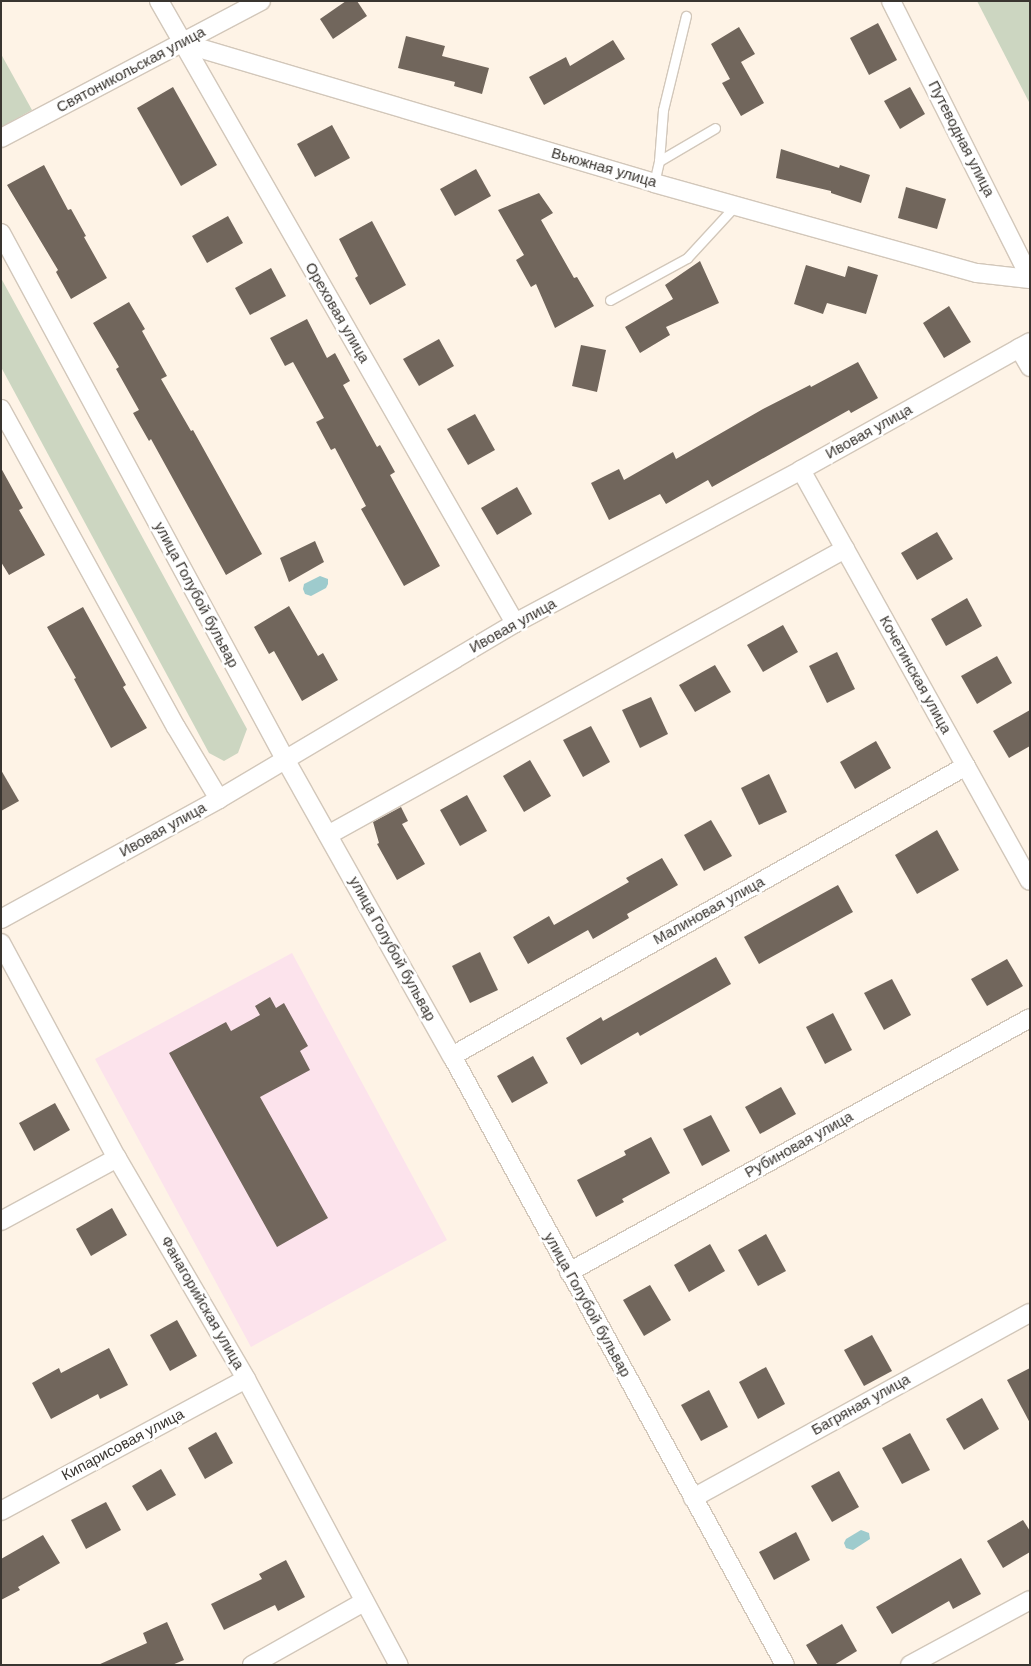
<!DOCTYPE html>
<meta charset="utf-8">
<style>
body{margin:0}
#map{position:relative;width:1031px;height:1666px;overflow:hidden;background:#fef3e6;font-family:"DM Sans",sans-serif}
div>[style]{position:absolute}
.education>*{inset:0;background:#fce3ec}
.green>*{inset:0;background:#ccd6c1}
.water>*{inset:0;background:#9ecbcd}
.building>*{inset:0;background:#71665c}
.roads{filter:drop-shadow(1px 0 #d2c7ba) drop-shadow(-1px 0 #d2c7ba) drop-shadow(0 1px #d2c7ba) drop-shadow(0 -1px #d2c7ba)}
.service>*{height:9px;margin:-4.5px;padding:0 4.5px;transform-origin:4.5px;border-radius:4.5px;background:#fff}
.minor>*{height:18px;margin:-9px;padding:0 9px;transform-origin:9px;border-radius:9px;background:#fff}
span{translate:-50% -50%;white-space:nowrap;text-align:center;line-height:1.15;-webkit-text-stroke:5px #fff;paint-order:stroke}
.street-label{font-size:15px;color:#393530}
.frame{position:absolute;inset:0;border:2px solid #393530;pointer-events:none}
</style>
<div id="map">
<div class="education">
<i style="clip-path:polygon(292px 953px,447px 1240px,251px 1347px,95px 1059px)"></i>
</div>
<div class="green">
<i style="clip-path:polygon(977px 1px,1030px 1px,1030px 104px)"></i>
<i style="clip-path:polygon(1px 54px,32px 110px,1px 127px)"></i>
<i style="clip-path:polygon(1px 278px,247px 729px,238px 753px,224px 761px,209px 753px,1px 367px)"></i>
</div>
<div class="water">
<i style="clip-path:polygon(320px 576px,328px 579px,328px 584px,326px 588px,311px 596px,305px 594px,303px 589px,304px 584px)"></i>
<i style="clip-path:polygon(861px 1530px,869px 1533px,870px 1539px,853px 1550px,846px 1548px,844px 1543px,846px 1539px)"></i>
</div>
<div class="building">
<i style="clip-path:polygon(346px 1px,357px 1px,367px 16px,333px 39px,320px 19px)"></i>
<i style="clip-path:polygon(878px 23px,897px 60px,869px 75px,850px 38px)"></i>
<i style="clip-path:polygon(739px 27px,755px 54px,741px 62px,764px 103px,741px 116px,722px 83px,730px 79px,711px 44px)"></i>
<i style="clip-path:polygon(406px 36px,445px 46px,442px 56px,489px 68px,482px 94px,454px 86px,455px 82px,398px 68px)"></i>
<i style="clip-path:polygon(613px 40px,625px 59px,544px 105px,529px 77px,566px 57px,570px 66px)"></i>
<i style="clip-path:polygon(173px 87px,217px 165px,181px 186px,137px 108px)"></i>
<i style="clip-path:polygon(910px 87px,925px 114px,900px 129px,884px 101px)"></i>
<i style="clip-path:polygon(332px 125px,350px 158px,315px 177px,297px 144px)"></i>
<i style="clip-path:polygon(781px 149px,839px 168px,840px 165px,870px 175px,861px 203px,831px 193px,831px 191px,776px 178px)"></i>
<i style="clip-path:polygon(44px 165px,68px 210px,71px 209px,86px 236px,84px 237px,107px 278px,71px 299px,56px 272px,58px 270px,7px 185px)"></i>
<i style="clip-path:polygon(476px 169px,491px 196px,455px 216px,440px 189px)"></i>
<i style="clip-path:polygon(906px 187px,946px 199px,937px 229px,898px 218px)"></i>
<i style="clip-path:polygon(539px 193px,553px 213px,541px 220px,574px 278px,577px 277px,594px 306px,555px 328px,536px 284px,531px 287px,516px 260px,524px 255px,498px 210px)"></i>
<i style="clip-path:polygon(228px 216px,243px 243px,207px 263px,192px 236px)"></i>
<i style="clip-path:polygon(372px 221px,406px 285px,370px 305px,355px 278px,358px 276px,339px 239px)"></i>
<i style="clip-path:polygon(700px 261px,719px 303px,666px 327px,670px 335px,640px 353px,625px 327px,673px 299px,665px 285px)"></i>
<i style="clip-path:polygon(806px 265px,845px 277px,848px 266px,878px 275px,866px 314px,827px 303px,823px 314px,794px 304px)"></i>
<i style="clip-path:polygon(271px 268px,286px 296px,250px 315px,235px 288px)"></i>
<i style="clip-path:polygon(129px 302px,145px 329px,142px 331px,167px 376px,161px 379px,191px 431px,193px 430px,262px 554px,226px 575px,151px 439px,149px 441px,133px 413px,139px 410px,116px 369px,119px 367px,93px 323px)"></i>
<i style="clip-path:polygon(949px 306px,971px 342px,944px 358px,923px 323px)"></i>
<i style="clip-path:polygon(307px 319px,327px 358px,335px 353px,350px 381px,343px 385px,377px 447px,380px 445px,395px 472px,390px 475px,440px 566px,404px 586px,361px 509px,366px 506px,335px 448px,331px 450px,316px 422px,324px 418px,293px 362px,285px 366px,270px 338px)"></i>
<i style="clip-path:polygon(439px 339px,454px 366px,419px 386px,403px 359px)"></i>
<i style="clip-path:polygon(581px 345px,606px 350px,597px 392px,572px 386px)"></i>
<i style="clip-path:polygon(858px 362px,878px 398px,851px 413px,849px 410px,712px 487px,708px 480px,666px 504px,660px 494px,609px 520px,591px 483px,619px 469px,624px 480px,673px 452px,676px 459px,763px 409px,810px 385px,811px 387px)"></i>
<i style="clip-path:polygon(475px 414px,495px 450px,468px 465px,447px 429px)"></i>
<i style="clip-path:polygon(1px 468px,23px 508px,19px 510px,45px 555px,9px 575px,1px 562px)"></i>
<i style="clip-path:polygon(517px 487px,532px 514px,497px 535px,481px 508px)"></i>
<i style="clip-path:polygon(937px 532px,953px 559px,917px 580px,901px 553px)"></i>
<i style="clip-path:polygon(315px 541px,324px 562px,289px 582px,280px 558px)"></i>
<i style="clip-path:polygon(967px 598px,982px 626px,946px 646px,931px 619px)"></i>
<i style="clip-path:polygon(289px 606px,318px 656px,323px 653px,338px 680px,302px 701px,274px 651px,269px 654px,254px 627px)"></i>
<i style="clip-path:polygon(83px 607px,126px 685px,123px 687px,147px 728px,111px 748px,74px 679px,76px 678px,47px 627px)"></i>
<i style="clip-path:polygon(783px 625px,798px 652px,763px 672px,747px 645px)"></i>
<i style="clip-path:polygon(837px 652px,855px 689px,827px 703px,809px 666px)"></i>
<i style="clip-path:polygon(997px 656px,1012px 683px,977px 704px,961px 676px)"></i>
<i style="clip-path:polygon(715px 665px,731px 692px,695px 712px,679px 685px)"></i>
<i style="clip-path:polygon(651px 697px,668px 734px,640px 748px,622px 710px)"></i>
<i style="clip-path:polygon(1030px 710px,1030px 746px,1009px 758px,993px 731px)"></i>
<i style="clip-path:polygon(591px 726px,610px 762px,583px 777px,563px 740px)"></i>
<i style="clip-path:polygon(876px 741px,891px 768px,855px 789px,840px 762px)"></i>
<i style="clip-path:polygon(530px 760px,551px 796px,524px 812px,503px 776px)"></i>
<i style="clip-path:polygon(1px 770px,19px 801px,1px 811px)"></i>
<i style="clip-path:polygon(769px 774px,787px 812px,759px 825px,741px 788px)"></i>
<i style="clip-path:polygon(467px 795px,487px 831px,460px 846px,440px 810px)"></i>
<i style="clip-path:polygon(401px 807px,408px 821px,402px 824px,425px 864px,397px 880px,377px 844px,379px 843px,373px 822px)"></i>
<i style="clip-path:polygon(711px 820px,732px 856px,704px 871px,684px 835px)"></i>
<i style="clip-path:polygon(937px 830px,959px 870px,917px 894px,895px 855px)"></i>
<i style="clip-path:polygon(662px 858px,678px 885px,627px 914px,629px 918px,593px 939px,588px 930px,528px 964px,513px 937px,549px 916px,554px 925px,629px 882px,626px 878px)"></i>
<i style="clip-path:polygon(838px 885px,853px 912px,759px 964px,744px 937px)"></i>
<i style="clip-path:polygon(480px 952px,498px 990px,470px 1003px,452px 966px)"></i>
<i style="clip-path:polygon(716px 957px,731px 984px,640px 1036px,638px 1032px,581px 1065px,566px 1038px,601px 1017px,603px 1021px)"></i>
<i style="clip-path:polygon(1007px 959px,1023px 986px,987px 1006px,971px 979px)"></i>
<i style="clip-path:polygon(892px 979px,911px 1015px,884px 1030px,864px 993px)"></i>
<i style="clip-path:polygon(270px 997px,276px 1008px,284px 1003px,308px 1046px,300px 1051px,310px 1070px,260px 1097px,328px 1218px,277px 1247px,169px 1053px,226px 1022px,231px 1031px,260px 1015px,255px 1006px)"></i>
<i style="clip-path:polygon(833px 1013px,852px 1050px,825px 1064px,806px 1027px)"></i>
<i style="clip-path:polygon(533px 1056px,548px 1083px,512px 1103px,497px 1076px)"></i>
<i style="clip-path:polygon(781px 1087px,796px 1114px,760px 1134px,745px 1107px)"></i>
<i style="clip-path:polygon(55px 1103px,70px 1130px,34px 1151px,19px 1123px)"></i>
<i style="clip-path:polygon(711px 1115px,730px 1151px,702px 1166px,683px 1129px)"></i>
<i style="clip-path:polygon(651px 1137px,670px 1173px,622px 1199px,624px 1202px,596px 1217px,577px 1180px,626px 1155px,624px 1151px)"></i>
<i style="clip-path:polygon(112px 1208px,127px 1235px,91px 1256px,76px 1229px)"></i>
<i style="clip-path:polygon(766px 1234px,786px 1271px,758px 1286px,738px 1250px)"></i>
<i style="clip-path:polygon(710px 1244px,725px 1271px,689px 1292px,674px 1265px)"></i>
<i style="clip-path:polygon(650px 1285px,671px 1320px,644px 1336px,623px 1300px)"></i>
<i style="clip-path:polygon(177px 1320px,197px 1356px,170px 1371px,150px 1335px)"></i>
<i style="clip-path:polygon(872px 1335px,892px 1371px,864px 1386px,844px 1350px)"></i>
<i style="clip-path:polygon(109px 1348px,128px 1385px,100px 1399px,98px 1394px,51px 1419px,32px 1383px,59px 1368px,61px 1373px)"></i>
<i style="clip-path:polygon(766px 1367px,785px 1404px,758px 1419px,739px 1382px)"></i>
<i style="clip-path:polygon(1030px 1368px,1030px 1423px,1007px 1380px)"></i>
<i style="clip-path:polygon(709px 1390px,728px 1427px,701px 1441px,681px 1405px)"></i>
<i style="clip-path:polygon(982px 1398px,999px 1429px,964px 1450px,946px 1419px)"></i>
<i style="clip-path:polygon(216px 1432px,233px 1463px,205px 1479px,188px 1448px)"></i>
<i style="clip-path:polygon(910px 1433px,930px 1470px,902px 1484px,882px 1448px)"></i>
<i style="clip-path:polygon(161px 1469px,176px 1495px,147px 1511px,132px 1486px)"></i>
<i style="clip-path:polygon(839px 1471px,859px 1507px,832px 1522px,811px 1486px)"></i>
<i style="clip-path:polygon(106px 1502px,121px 1530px,86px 1549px,71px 1520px)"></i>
<i style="clip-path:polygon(1023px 1520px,1030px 1531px,1030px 1552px,1003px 1568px,987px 1541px)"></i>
<i style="clip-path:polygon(796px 1532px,810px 1560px,774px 1580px,759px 1552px)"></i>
<i style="clip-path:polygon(43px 1535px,60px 1563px,18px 1587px,20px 1590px,1px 1600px,1px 1559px)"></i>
<i style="clip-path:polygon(961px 1558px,981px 1594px,953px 1609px,949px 1601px,892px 1634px,876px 1607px)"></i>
<i style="clip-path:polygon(286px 1560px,305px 1597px,278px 1611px,275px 1605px,224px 1630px,211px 1604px,262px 1579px,259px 1574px)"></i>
<i style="clip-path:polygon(167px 1622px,184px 1660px,172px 1665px,98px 1665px,147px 1643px,143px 1633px)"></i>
<i style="clip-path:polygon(842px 1624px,857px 1651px,834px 1665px,818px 1665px,806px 1645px)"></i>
</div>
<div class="roads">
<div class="service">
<i style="left:659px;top:161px;width:65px;rotate:-30.5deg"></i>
<i style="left:654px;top:183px;width:23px;rotate:-77deg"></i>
<i style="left:659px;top:161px;width:51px;rotate:-85.5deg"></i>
<i style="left:663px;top:110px;width:97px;rotate:-76.3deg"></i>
<i style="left:610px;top:300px;width:88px;rotate:-28.6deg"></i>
<i style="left:687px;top:258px;width:71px;rotate:-47.3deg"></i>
</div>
<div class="minor">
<i style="left:159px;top:1px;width:717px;rotate:60.22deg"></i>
<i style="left:891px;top:1px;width:309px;rotate:63.3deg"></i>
<i style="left:182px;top:43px;width:492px;rotate:16.5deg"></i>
<i style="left:654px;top:183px;width:335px;rotate:15.6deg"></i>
<i style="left:977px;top:273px;width:53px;rotate:6.5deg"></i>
<i style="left:1px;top:138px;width:294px;rotate:-27.8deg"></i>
<i style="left:1px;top:233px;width:598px;rotate:61.63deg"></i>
<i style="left:285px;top:759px;width:341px;rotate:60.7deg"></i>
<i style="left:452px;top:1056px;width:694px;rotate:61.33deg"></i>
<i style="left:1019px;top:348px;width:22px;rotate:60deg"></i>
<i style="left:1px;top:409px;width:363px;rotate:61.2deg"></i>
<i style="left:176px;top:727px;width:84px;rotate:59.2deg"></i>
<i style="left:801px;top:470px;width:470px;rotate:60.9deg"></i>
<i style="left:328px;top:835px;width:591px;rotate:-28.95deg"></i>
<i style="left:1px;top:919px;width:249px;rotate:-28.8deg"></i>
<i style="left:219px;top:799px;width:344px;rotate:-30.7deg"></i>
<i style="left:515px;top:623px;width:324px;rotate:-28.1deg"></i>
<i style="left:801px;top:470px;width:262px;rotate:-29.2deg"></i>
<i style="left:1px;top:943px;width:244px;rotate:61.7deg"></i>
<i style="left:117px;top:1158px;width:256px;rotate:59.7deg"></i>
<i style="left:246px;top:1379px;width:324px;rotate:61.9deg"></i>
<i style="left:452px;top:1056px;width:590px;rotate:-29.43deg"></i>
<i style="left:1px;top:1221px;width:132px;rotate:-28.5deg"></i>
<i style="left:569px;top:1272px;width:526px;rotate:-28.85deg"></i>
<i style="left:693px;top:1498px;width:384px;rotate:-28.8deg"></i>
<i style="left:1px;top:1511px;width:278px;rotate:-28.3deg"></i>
<i style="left:252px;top:1665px;width:129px;rotate:-29.4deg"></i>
<i style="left:910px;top:1665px;width:136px;rotate:-28.4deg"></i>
</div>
</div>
<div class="street-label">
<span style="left:131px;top:70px;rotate:-28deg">Святоникольская улица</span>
<span style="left:961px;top:139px;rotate:63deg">Путеводная улица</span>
<span style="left:604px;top:168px;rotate:16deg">Вьюжная улица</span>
<span style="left:337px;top:313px;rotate:60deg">Ореховая улица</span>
<span style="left:869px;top:432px;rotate:-29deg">Ивовая улица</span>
<span style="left:196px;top:595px;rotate:62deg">улица Голубой бульвар</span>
<span style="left:513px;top:626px;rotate:-29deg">Ивовая улица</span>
<span style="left:915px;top:675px;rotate:61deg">Кочетинская улица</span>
<span style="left:163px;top:830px;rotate:-29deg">Ивовая улица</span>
<span style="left:709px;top:911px;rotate:-29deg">Малиновая улица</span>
<span style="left:392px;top:949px;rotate:61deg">улица Голубой бульвар</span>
<span style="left:799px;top:1145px;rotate:-29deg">Рубиновая улица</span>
<span style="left:202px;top:1303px;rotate:60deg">Фанагорийская улица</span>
<span style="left:587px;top:1305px;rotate:61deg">улица Голубой бульвар</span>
<span style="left:861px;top:1405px;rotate:-29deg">Багряная улица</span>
<span style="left:123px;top:1445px;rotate:-28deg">Кипарисовая улица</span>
</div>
<div class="frame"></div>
</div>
